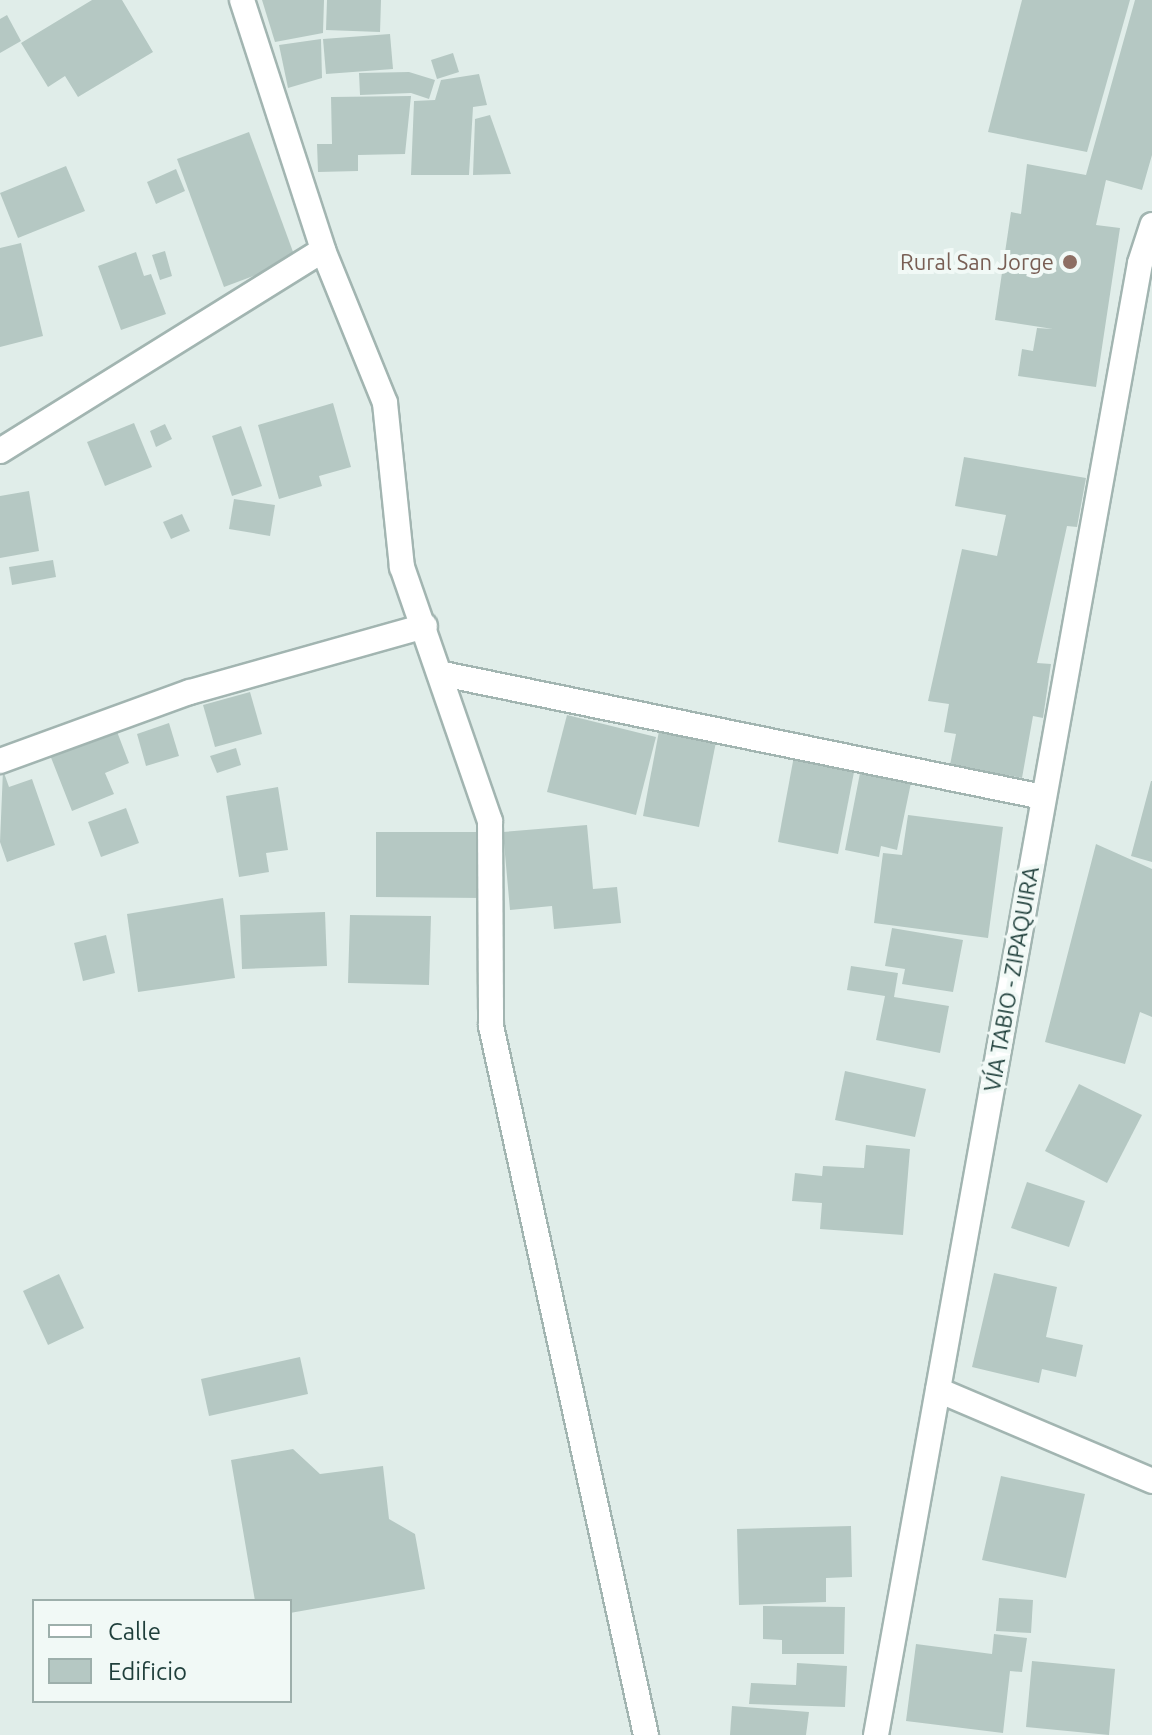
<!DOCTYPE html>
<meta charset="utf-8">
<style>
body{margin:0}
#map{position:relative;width:1152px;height:1735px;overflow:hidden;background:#e0ede9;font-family:Ubuntu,sans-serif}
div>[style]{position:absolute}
.building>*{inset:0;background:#b5c8c3}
.roads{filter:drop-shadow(2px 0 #a2b5b1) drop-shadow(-2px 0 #a2b5b1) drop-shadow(0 2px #a2b5b1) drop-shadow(0 -2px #a2b5b1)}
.street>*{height:24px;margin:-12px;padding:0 12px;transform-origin:12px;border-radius:12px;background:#fff}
.secondary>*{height:24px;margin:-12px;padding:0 12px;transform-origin:12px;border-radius:12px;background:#fff}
.dots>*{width:22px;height:22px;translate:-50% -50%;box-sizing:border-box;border:4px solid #f1f9f6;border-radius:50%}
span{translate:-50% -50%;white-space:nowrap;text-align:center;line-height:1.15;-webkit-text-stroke:8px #f1f9f6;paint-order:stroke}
.education-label{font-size:22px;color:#785e54}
.right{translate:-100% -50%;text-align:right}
.street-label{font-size:22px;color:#1f3f3b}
.legend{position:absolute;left:32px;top:1599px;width:260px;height:104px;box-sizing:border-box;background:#f1f9f6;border:2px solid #9dafab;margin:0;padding:10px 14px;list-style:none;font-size:24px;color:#1f3f3b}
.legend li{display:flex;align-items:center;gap:16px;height:40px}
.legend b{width:40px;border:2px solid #9dafab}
</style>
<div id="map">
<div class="building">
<i style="clip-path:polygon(92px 0,122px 0,153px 52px,78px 97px,65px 76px,48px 87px,21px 43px)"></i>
<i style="clip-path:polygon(262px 0,324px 0,323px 33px,275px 42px)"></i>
<i style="clip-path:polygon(327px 0,381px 0,380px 32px,326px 30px)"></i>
<i style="clip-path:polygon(1022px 0,1130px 0,1087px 152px,988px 132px)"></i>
<i style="clip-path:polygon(1135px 0,1152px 0,1152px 155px,1142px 190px,1106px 180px,1096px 225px,1120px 228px,1096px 387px,1018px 376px,1022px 349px,1033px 351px,1037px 328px,1053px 329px,995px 320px,1011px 212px,1021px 214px,1027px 164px,1086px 175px)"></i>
<i style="clip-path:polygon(7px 15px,21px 41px,0 53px,0 19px)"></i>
<i style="clip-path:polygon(390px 34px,393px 69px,326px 74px,323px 39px)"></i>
<i style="clip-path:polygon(321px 39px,322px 78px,288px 88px,279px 45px)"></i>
<i style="clip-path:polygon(453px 53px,459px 72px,437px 79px,431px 60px)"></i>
<i style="clip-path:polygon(409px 72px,435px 80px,429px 99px,411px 93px,360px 95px,359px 73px)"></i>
<i style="clip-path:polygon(479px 74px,487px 105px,473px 107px,469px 175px,411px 175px,414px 101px,435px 100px,441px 80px)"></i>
<i style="clip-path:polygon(411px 96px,405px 154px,358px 155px,358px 171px,318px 172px,317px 144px,332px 144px,331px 97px)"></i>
<i style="clip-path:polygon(490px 115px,511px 174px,473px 175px,475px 119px)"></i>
<i style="clip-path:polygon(249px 132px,296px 260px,224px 287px,177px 159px)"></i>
<i style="clip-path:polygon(66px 166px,85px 211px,18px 238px,0 193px)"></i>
<i style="clip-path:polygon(176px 169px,185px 191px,156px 204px,147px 182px)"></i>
<i style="clip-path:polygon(21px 243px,43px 336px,0 347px,0 248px)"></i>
<i style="clip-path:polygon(165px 251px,172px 276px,160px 280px,152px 255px)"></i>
<i style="clip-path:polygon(136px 252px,144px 276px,151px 274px,166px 314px,121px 330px,98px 266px)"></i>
<i style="clip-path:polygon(333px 403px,351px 467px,319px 476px,322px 486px,279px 499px,258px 425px)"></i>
<i style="clip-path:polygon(134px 423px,152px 467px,105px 486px,87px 442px)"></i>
<i style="clip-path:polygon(165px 424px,172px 439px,156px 447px,150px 431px)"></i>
<i style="clip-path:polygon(241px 426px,262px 486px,232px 496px,212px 436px)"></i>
<i style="clip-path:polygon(964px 457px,1086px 478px,1077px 527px,1067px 526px,1037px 663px,1051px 664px,1043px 718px,1033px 716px,1022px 778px,950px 765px,956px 734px,944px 732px,949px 704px,928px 701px,962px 549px,997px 556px,1006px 515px,955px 506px)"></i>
<i style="clip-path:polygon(29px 491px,39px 551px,0 558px,0 496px)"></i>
<i style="clip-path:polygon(234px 499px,275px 505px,270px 536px,229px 529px)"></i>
<i style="clip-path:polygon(182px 514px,190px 531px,171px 539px,163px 522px)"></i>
<i style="clip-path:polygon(53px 560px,56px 577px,12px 585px,9px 567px)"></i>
<i style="clip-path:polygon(250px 692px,262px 734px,215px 747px,203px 705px)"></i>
<i style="clip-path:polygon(567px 715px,656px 737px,636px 815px,547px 792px)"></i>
<i style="clip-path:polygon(169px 723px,179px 756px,146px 766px,137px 734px)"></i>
<i style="clip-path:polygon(116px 729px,129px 763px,105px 773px,114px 794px,72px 811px,50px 755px)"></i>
<i style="clip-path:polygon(659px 731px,716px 742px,699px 827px,643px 816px)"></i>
<i style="clip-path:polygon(236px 748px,241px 765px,217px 773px,210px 756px)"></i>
<i style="clip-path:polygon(794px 756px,855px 767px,838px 854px,778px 842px)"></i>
<i style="clip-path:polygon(861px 768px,912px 778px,897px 850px,881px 846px,879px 857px,845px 850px)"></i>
<i style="clip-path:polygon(3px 770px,9px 787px,32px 779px,55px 845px,7px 862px,0 842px)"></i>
<i style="clip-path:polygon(1151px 781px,1152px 781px,1152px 862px,1131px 856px)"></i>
<i style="clip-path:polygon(278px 787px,288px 850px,266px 853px,269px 872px,239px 877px,226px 796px)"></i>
<i style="clip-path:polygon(126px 808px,139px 843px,101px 857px,88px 822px)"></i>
<i style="clip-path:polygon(908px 815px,1003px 827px,988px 938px,874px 923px,883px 853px,902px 855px)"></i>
<i style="clip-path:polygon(587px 825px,593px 889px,617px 887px,621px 923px,554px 929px,552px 906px,510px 910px,503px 832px)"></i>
<i style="clip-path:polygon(376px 832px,483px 832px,482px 898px,376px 897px)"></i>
<i style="clip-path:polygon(1096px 844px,1152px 869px,1152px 1017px,1140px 1012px,1125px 1064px,1045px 1042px)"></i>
<i style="clip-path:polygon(223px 898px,235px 978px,138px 992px,127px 914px)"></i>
<i style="clip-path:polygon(325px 912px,327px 966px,242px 969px,240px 915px)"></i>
<i style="clip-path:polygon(350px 915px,431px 916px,429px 985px,348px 983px)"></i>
<i style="clip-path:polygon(892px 928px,963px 940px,953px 992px,902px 984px,905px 969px,885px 966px)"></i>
<i style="clip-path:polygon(106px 935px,115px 973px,83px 981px,74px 943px)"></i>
<i style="clip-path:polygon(851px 966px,898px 973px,894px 997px,949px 1006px,940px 1053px,876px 1040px,885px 996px,847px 990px)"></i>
<i style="clip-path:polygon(845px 1071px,926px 1089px,915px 1137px,835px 1120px)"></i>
<i style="clip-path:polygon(1079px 1084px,1142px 1115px,1107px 1183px,1045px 1151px)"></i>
<i style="clip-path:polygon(866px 1145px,910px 1149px,903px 1235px,820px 1229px,822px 1203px,792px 1201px,795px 1173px,822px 1176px,823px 1166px,864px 1168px)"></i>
<i style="clip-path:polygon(1027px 1182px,1085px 1201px,1069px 1247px,1011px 1228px)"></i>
<i style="clip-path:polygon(994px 1273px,1057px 1287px,1046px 1337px,1083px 1345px,1076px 1377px,1042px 1369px,1039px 1383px,972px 1367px)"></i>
<i style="clip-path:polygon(59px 1274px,84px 1328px,48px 1345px,23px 1291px)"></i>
<i style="clip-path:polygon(300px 1357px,308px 1394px,209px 1416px,201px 1379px)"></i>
<i style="clip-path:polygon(293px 1449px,320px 1474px,383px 1466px,389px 1519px,415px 1534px,425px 1589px,290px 1613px,290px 1601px,255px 1601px,231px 1460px)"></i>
<i style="clip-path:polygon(1001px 1476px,1085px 1494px,1066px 1578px,982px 1560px)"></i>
<i style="clip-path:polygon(851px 1526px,852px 1577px,826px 1578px,826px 1602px,739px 1605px,737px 1529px)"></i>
<i style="clip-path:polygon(999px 1598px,1033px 1600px,1031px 1633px,996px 1631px)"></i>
<i style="clip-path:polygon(763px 1606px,845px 1607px,844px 1654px,782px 1654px,782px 1640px,763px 1639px)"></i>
<i style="clip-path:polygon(994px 1634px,1027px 1638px,1022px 1672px,1010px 1671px,1003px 1733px,906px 1721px,916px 1644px,992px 1654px)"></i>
<i style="clip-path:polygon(1032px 1661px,1115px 1669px,1109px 1735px,1026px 1727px)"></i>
<i style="clip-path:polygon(797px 1663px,847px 1666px,845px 1707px,749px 1704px,751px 1683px,796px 1685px)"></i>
<i style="clip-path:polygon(732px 1706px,809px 1712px,806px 1735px,730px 1735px)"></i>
</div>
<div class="roads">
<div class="street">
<i style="left:242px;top:0;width:263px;rotate:72deg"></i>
<i style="left:323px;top:250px;width:165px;rotate:67.9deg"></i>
<i style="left:385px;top:403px;width:165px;rotate:84.1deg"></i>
<i style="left:402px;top:567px;width:269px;rotate:70.9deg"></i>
<i style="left:490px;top:821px;width:205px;rotate:89.7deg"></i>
<i style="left:491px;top:1026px;width:726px;rotate:77.67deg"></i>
<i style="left:0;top:451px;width:380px;rotate:-31.9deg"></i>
<i style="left:443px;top:674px;width:612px;rotate:11.59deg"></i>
<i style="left:0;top:761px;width:202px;rotate:-20deg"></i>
<i style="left:190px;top:692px;width:244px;rotate:-15.7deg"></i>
<i style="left:938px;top:1390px;width:233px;rotate:23deg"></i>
</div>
<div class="secondary">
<i style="left:876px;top:1735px;width:1495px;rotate:-79.83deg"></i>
<i style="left:1140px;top:263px;width:40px;rotate:-72deg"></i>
</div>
</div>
<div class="dots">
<i style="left:1070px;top:262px;background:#8d6e63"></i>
</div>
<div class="education-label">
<span class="right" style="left:1054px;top:262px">Rural San Jorge</span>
</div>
<div class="street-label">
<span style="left:1011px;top:979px;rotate:-80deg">VÍA TABIO - ZIPAQUIRA</span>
</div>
<ul class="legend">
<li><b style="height:10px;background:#fff"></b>Calle</li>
<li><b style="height:22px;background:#b5c8c3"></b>Edificio</li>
</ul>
</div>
